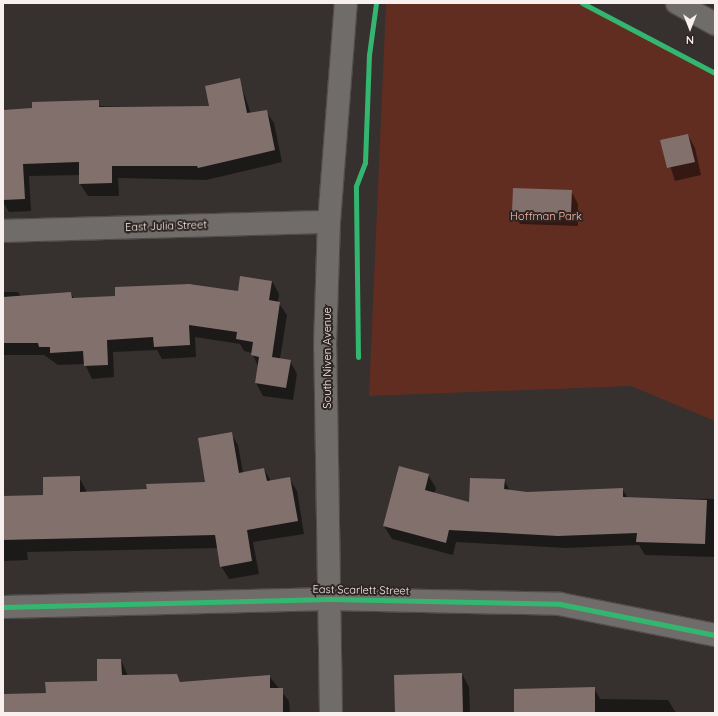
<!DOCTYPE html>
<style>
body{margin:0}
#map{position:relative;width:718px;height:716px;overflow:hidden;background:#36302f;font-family:Quicksand,sans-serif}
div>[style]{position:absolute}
.green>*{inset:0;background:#622d21}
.shadow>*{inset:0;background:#0007}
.building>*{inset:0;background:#81706c}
.roads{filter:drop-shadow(1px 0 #514c4c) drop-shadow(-1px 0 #514c4c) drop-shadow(0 1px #514c4c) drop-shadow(0 -1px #514c4c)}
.street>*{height:22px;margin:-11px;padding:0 11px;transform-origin:11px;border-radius:11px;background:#706c6a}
.cycleway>*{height:5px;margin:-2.5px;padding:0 2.5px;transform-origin:2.5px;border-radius:2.5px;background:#33b770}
span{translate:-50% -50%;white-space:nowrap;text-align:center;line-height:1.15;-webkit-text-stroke:4px #2f2523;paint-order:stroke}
.park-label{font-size:11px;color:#fbbbac}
.street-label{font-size:11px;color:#f7f0ee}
.frame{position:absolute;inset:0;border:4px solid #f7f0ee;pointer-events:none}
.north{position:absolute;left:670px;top:8px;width:40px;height:40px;-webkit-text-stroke:3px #2f2523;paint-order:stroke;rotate:180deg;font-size:11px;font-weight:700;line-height:16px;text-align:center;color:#f7f0ee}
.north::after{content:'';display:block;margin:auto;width:14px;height:18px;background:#f7f0ee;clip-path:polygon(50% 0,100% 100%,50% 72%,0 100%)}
</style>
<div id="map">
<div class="green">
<i style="clip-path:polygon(386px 3px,576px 3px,715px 75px,715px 421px,631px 386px,369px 396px)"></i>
</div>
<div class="shadow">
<i style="clip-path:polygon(239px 79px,251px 114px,266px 111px,274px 123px,282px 162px,206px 180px,118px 178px,119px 196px,88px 196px,80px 184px,80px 175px,29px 176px,31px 211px,9px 212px,3px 202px,3px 111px,99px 106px,210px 107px)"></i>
<i style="clip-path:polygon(688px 135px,695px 148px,701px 175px,675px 181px,662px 141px)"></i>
<i style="clip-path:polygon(571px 191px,578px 204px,578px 226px,520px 224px,513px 212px)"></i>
<i style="clip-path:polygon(272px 281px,279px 294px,278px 302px,287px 315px,280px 359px,290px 361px,297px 374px,293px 400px,263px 396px,256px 383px,258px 366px,252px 353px,244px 351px,240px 344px,195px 337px,196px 357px,162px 359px,157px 350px,113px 352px,114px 377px,92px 379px,85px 364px,58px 365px,44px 355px,3px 355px,3px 292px,18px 292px,21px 297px,71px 293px,74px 299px,238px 292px)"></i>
<i style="clip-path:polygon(231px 433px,238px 445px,243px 473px,264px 469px,271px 481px,289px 478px,297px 491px,304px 534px,253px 542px,259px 574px,229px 579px,221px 566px,218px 548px,27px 552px,28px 560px,3px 561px,3px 497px,44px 496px,79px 477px,87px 492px,148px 490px,206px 482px)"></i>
<i style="clip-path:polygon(428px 475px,436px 488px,434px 494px,470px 503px,504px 480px,510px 491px,527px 493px,622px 489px,628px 498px,715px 499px,715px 557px,645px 555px,639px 545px,566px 548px,456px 542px,453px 555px,392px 539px,384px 526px)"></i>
<i style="clip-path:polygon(121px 660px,128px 676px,177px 675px,181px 683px,269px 676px,289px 701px,290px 713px,3px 713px,3px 695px,47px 694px,98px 682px)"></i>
<i style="clip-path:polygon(462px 674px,469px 687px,470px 713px,396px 713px)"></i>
<i style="clip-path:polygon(594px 688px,600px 699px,668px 700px,676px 713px,515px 713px)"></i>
</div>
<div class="building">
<i style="clip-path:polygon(240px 78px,247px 113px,267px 110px,275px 150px,198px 168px,197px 166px,112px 166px,112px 183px,79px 184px,79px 162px,23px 164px,25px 199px,3px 200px,3px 110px,32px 108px,32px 102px,99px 100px,99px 107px,209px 106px,205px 86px)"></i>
<i style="clip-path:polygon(688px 134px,695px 162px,667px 168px,660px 140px)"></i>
<i style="clip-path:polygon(513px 188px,572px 190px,571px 214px,512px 212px)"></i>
<i style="clip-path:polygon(240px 276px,272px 281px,269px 300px,280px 302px,272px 357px,291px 360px,286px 388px,255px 383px,259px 357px,251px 355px,253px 342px,236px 339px,237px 332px,189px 325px,190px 345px,154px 347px,153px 337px,107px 340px,108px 365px,84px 366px,83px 351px,50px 353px,50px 347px,39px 347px,38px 343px,3px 343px,3px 297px,71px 292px,72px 298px,115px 296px,115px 287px,189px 284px,238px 291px)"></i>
<i style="clip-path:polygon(232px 432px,239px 473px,264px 468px,267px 481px,290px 477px,298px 521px,247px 530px,252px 561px,220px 567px,215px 535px,3px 540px,3px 496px,43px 495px,43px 477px,80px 476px,80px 492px,147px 489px,146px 484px,205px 482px,198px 438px)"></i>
<i style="clip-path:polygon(399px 466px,429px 474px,425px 490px,469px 502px,470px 478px,505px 479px,504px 489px,527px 492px,623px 488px,623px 497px,707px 500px,705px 544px,636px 542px,637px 533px,558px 536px,449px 530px,446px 543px,383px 526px)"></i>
<i style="clip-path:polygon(97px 659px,121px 659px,122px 675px,177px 674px,180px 682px,270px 675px,270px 688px,283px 688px,283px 713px,3px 713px,3px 694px,46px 693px,45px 682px,97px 681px)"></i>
<i style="clip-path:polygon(462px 673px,463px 713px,395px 713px,394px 675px)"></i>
<i style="clip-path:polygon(595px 687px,595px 713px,514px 713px,514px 689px)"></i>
</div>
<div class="roads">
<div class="street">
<i style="left:677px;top:3px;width:43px;rotate:28.9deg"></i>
<i style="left:3px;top:231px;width:326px;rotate:-1.6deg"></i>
<i style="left:3px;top:607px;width:327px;rotate:-1.4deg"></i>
<i style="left:330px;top:599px;width:230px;rotate:1.2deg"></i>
<i style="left:560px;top:604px;width:158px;rotate:11.3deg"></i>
<i style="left:331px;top:713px;width:366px;rotate:-90.9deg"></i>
<i style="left:325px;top:347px;width:125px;rotate:-88.2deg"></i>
<i style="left:329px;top:222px;width:220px;rotate:-85.6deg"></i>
</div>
</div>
<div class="cycleway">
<i style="left:582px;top:3px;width:150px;rotate:27.8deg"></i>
<i style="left:358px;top:357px;width:171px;rotate:-90.7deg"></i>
<i style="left:356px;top:186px;width:25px;rotate:-69deg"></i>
<i style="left:365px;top:163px;width:108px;rotate:-87.9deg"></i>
<i style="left:369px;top:55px;width:52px;rotate:-82.3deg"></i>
<i style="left:3px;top:607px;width:327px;rotate:-1.4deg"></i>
<i style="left:330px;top:599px;width:230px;rotate:1.2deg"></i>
<i style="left:560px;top:604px;width:158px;rotate:11.3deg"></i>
</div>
<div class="park-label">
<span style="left:546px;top:216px">Hoffman Park</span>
</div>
<div class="street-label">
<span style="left:166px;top:226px;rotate:-2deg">East Julia Street</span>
<span style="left:327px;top:358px;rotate:-90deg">South Niven Avenue</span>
<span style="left:361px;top:590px;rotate:1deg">East Scarlett Street</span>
</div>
<div class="frame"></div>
<div class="north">N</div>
</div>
